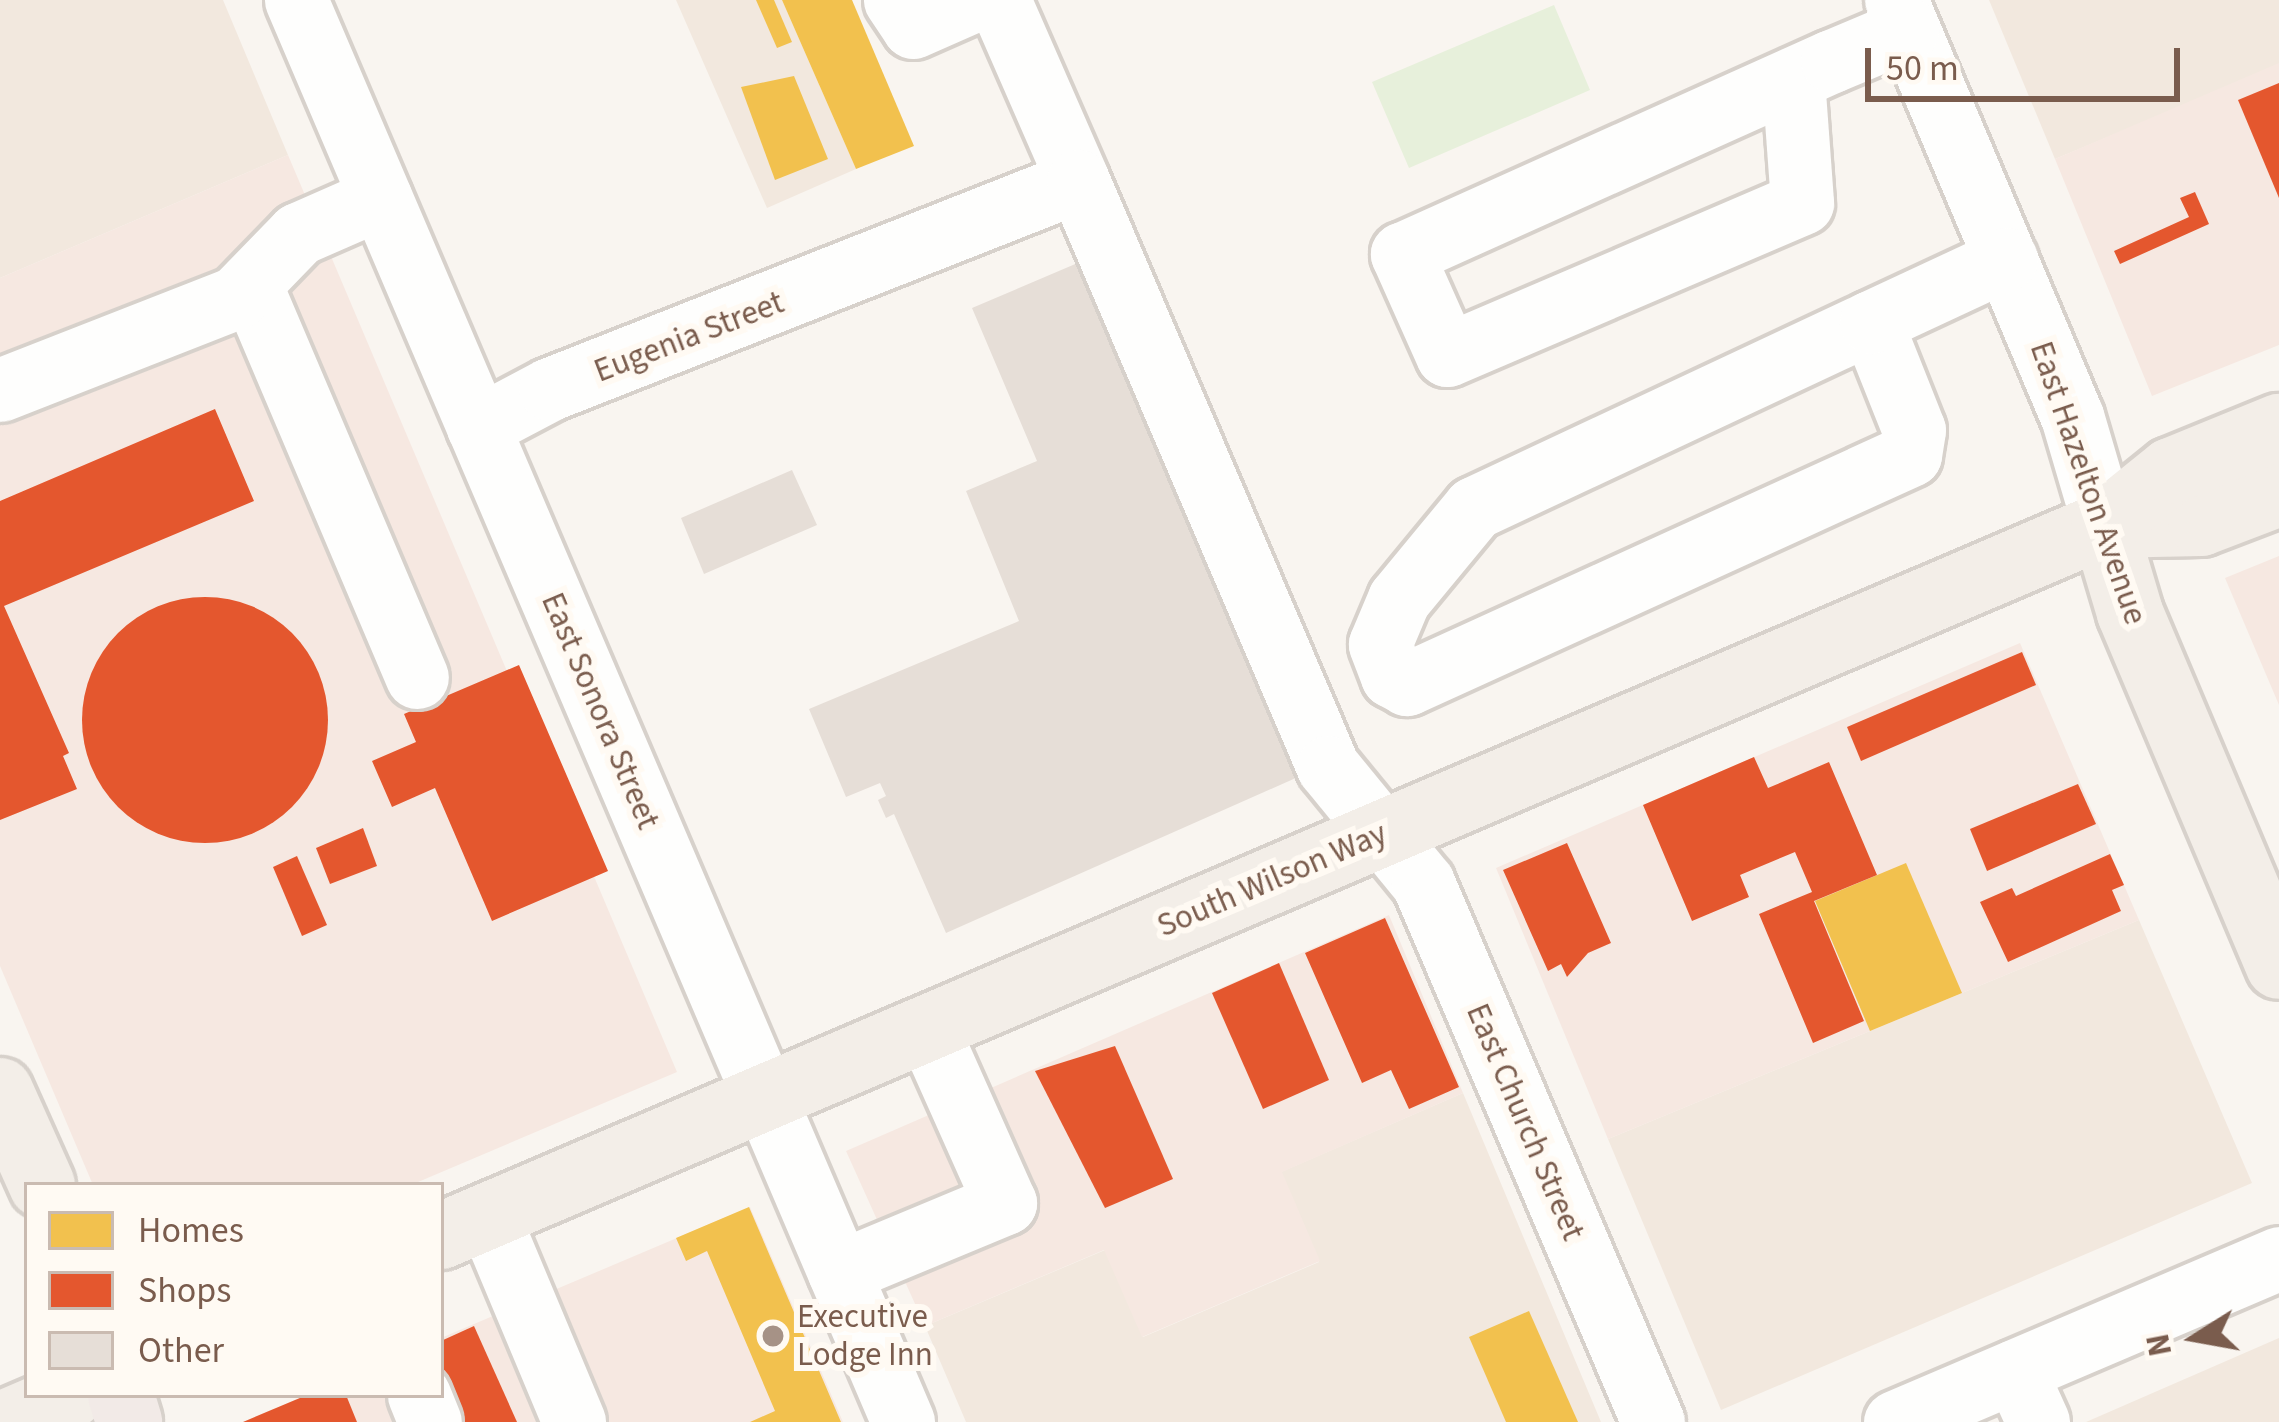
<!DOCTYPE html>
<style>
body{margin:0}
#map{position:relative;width:2279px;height:1422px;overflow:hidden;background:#f9f5f0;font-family:"Source Sans 3",sans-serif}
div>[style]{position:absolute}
.residential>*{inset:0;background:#f2e8de}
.commercial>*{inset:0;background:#f6e8e1}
.green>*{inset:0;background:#e7f0db}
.homes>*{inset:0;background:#f2c14e}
.shops>*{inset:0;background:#e4572e}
.round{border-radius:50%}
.building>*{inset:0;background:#e6ded7}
.roads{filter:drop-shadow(3px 0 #d7d1cb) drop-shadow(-3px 0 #d7d1cb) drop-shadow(0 3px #d7d1cb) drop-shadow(0 -3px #d7d1cb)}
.minor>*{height:63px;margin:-31.5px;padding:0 31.5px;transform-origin:31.5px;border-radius:31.5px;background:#fefefd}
.major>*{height:66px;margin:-33px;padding:0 33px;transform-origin:33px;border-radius:33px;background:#f3eee8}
.highway>*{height:66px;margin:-33px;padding:0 33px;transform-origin:33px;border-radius:33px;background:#f2eae7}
.dots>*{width:33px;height:33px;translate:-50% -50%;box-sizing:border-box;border:6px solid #fffaf3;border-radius:50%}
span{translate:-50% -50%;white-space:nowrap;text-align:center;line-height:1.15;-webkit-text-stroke:12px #fffaf3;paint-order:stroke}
.street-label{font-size:33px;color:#7a5c4d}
.poi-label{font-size:33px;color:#7a5c4d}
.left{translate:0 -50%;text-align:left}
.legend{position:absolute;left:24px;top:1182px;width:420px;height:216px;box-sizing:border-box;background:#fffaf3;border:3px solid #cabbb1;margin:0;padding:15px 21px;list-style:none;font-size:36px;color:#7a5c4d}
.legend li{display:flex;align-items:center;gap:24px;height:60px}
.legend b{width:60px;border:3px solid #cabbb1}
.north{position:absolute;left:2135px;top:1278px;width:120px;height:120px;-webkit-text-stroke:9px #fffaf3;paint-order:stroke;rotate:259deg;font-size:33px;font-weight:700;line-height:48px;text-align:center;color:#7a5c4d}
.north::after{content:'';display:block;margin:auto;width:42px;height:54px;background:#7a5c4d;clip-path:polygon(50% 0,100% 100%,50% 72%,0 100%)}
.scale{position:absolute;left:1865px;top:48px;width:315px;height:54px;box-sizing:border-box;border:6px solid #7a5c4d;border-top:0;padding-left:15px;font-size:36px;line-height:42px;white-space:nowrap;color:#7a5c4d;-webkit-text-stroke:9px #fffaf3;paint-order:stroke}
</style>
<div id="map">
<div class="residential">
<i style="clip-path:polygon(0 0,223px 0,288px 155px,0 278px)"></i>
<i style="clip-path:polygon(676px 0,782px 0,856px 169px,767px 208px)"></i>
<i style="clip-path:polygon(1989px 0,2279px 0,2279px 66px,2055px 159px)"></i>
<i style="clip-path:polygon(2139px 920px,2252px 1183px,1721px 1410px,1608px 1139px)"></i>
<i style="clip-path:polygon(1463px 1093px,1601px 1422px,966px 1422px,925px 1326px,1105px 1250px,1143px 1337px,1319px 1262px,1281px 1172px)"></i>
<i style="clip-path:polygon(2279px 1338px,2279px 1422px,2086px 1422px)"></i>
</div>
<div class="commercial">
<i style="clip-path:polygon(2279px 63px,2279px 345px,2152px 396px,2055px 159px)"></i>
<i style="clip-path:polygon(288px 155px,677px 1072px,411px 1185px,93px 1185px,0 966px,0 278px)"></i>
<i style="clip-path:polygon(2279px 556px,2279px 705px,2225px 578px)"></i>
<i style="clip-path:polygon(2020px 643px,2139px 920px,1608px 1139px,1496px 868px)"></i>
<i style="clip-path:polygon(1389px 915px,1463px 1093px,1282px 1172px,1320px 1261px,1142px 1337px,1104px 1250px,925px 1326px,846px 1151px)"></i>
<i style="clip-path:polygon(750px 1207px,843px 1422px,243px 1422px,307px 1395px,441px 1395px,441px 1338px)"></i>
</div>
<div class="green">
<i style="clip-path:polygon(1554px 5px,1590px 90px,1409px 168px,1372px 82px)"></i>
</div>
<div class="homes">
<i style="clip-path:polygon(756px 0,774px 0,792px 42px,777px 48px)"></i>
<i style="clip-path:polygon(782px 0,852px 0,914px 146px,856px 169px)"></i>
<i style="clip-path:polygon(794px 76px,828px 159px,775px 180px,741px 87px)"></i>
<i style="clip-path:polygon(1906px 863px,1962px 993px,1870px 1031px,1815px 901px)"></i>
<i style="clip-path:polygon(749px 1207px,841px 1422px,750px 1422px,775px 1411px,707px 1251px,686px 1261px,676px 1238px)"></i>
<i style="clip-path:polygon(1529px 1311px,1578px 1422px,1506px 1422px,1469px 1337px)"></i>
</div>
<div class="shops">
<i style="clip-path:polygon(2279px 83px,2279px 198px,2238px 100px)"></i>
<i style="clip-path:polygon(2195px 192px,2209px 224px,2120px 264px,2114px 251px,2189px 217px,2180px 198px)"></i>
<i style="clip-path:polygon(215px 409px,254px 501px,4px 606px,69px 753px,63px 756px,77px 789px,0 820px,0 501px)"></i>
<i class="round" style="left:82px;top:597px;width:246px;height:246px"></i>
<i style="clip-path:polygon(2022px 652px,2036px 685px,1861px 761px,1847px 727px)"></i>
<i style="clip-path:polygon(519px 665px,608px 871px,492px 921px,435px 788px,392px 807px,372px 761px,416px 742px,404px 714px)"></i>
<i style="clip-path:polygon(1754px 757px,1768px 788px,1829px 762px,1877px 875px,1814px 901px,1864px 1021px,1813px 1043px,1759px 914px,1812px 892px,1795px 852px,1740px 875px,1749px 897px,1692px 921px,1643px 805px)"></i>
<i style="clip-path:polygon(2078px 784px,2096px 824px,1987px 871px,1970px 829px)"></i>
<i style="clip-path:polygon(363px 828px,377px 866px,330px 884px,316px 848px)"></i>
<i style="clip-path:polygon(1567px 843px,1611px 943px,1588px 953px,1567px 977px,1561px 964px,1548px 971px,1503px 870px)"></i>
<i style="clip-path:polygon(2110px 854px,2124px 885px,2112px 890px,2121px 911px,2008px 962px,1980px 902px,2012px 888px,2016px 896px)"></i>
<i style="clip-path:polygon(297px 856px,327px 925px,302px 936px,273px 867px)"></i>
<i style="clip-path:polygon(1385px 918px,1459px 1087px,1409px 1109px,1391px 1070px,1362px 1083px,1305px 953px)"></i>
<i style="clip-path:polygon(1279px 963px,1329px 1080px,1263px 1109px,1212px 993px)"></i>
<i style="clip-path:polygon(1115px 1046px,1173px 1179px,1105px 1208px,1035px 1071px)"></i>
<i style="clip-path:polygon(474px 1326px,517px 1422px,464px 1422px,441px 1372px,441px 1341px)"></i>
<i style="clip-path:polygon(307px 1395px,346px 1395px,357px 1422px,243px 1422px)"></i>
</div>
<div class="building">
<i style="clip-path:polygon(1080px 262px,1298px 777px,946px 933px,894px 814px,886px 818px,878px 800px,886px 796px,880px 783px,846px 797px,809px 709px,1019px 621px,966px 491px,1037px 461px,972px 308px)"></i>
<i style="clip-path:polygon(792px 470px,817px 525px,704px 574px,681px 518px)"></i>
</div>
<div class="roads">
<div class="minor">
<i style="left:296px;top:0;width:1546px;rotate:66.88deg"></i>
<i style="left:895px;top:0;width:32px;rotate:56deg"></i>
<i style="left:913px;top:27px;width:67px;rotate:-23.9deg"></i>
<i style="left:999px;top:0;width:197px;rotate:66.4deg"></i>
<i style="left:1896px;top:0;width:452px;rotate:67.1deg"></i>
<i style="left:2072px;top:416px;width:114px;rotate:73.6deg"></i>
<i style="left:1793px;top:79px;width:124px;rotate:85.8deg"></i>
<i style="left:1802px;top:203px;width:386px;rotate:156.8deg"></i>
<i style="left:1447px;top:355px;width:111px;rotate:-114deg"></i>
<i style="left:1402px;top:254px;width:471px;rotate:-24.2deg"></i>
<i style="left:1832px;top:61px;width:82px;rotate:-22.8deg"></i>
<i style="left:250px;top:284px;width:427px;rotate:67deg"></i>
<i style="left:1871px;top:322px;width:116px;rotate:68.3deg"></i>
<i style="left:1914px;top:430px;width:25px;rotate:99deg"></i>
<i style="left:1910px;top:455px;width:553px;rotate:155.52deg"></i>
<i style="left:1407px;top:684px;width:17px;rotate:-152deg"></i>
<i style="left:1392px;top:676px;width:34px;rotate:-111deg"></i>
<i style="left:1380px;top:644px;width:49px;rotate:-67.1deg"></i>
<i style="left:1399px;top:599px;width:118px;rotate:-50.5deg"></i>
<i style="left:1474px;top:508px;width:438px;rotate:-25.1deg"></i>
<i style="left:1871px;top:322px;width:149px;rotate:-25deg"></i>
<i style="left:0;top:390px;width:255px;rotate:-21.4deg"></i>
<i style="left:237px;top:297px;width:88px;rotate:-45.9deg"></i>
<i style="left:298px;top:234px;width:90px;rotate:-23.7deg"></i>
<i style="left:478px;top:427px;width:81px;rotate:-27.8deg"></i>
<i style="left:550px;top:389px;width:567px;rotate:-21.5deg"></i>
<i style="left:1078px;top:181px;width:637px;rotate:66.9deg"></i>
<i style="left:1328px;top:767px;width:150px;rotate:50.7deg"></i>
<i style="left:1423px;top:883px;width:586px;rotate:66.89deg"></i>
<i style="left:488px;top:1216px;width:223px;rotate:67.3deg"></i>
<i style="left:839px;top:1272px;width:180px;rotate:-22.6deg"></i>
<i style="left:1005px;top:1203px;width:192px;rotate:-114deg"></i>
<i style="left:2015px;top:1371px;width:56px;rotate:65.7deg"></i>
<i style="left:419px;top:1395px;width:29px;rotate:68deg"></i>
<i style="left:1895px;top:1422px;width:418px;rotate:-23.1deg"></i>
</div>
<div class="major">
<i style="left:2104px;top:525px;width:92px;rotate:73.5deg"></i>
<i style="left:2130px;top:613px;width:383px;rotate:67.1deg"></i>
<i style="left:2104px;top:525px;width:97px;rotate:-1.2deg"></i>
<i style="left:2201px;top:523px;width:84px;rotate:-21deg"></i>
<i style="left:0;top:1091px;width:103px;rotate:65.9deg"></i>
<i style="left:441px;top:1236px;width:1809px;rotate:-23.15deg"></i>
<i style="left:2104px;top:525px;width:86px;rotate:-38.9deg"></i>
<i style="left:2171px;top:471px;width:117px;rotate:-22.2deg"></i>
<i style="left:8px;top:1422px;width:69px;rotate:-23.2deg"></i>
</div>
<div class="highway">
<i style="left:121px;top:1395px;width:28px;rotate:73deg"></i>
</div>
</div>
<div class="dots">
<i style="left:773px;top:1336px;background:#a69286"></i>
</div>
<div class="street-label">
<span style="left:689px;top:337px;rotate:-21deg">Eugenia Street</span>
<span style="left:2088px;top:483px;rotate:71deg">East Hazelton Avenue</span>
<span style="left:600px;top:711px;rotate:67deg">East Sonora Street</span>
<span style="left:1272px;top:880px;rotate:-23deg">South Wilson Way</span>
<span style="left:1525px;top:1122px;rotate:67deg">East Church Street</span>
</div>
<div class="poi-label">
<span class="left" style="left:797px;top:1336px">Executive<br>Lodge Inn</span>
</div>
<ul class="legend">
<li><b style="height:33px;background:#f2c14e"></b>Homes</li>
<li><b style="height:33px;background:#e4572e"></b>Shops</li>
<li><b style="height:33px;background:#e6ded7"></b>Other</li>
</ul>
<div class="north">N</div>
<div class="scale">50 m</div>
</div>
